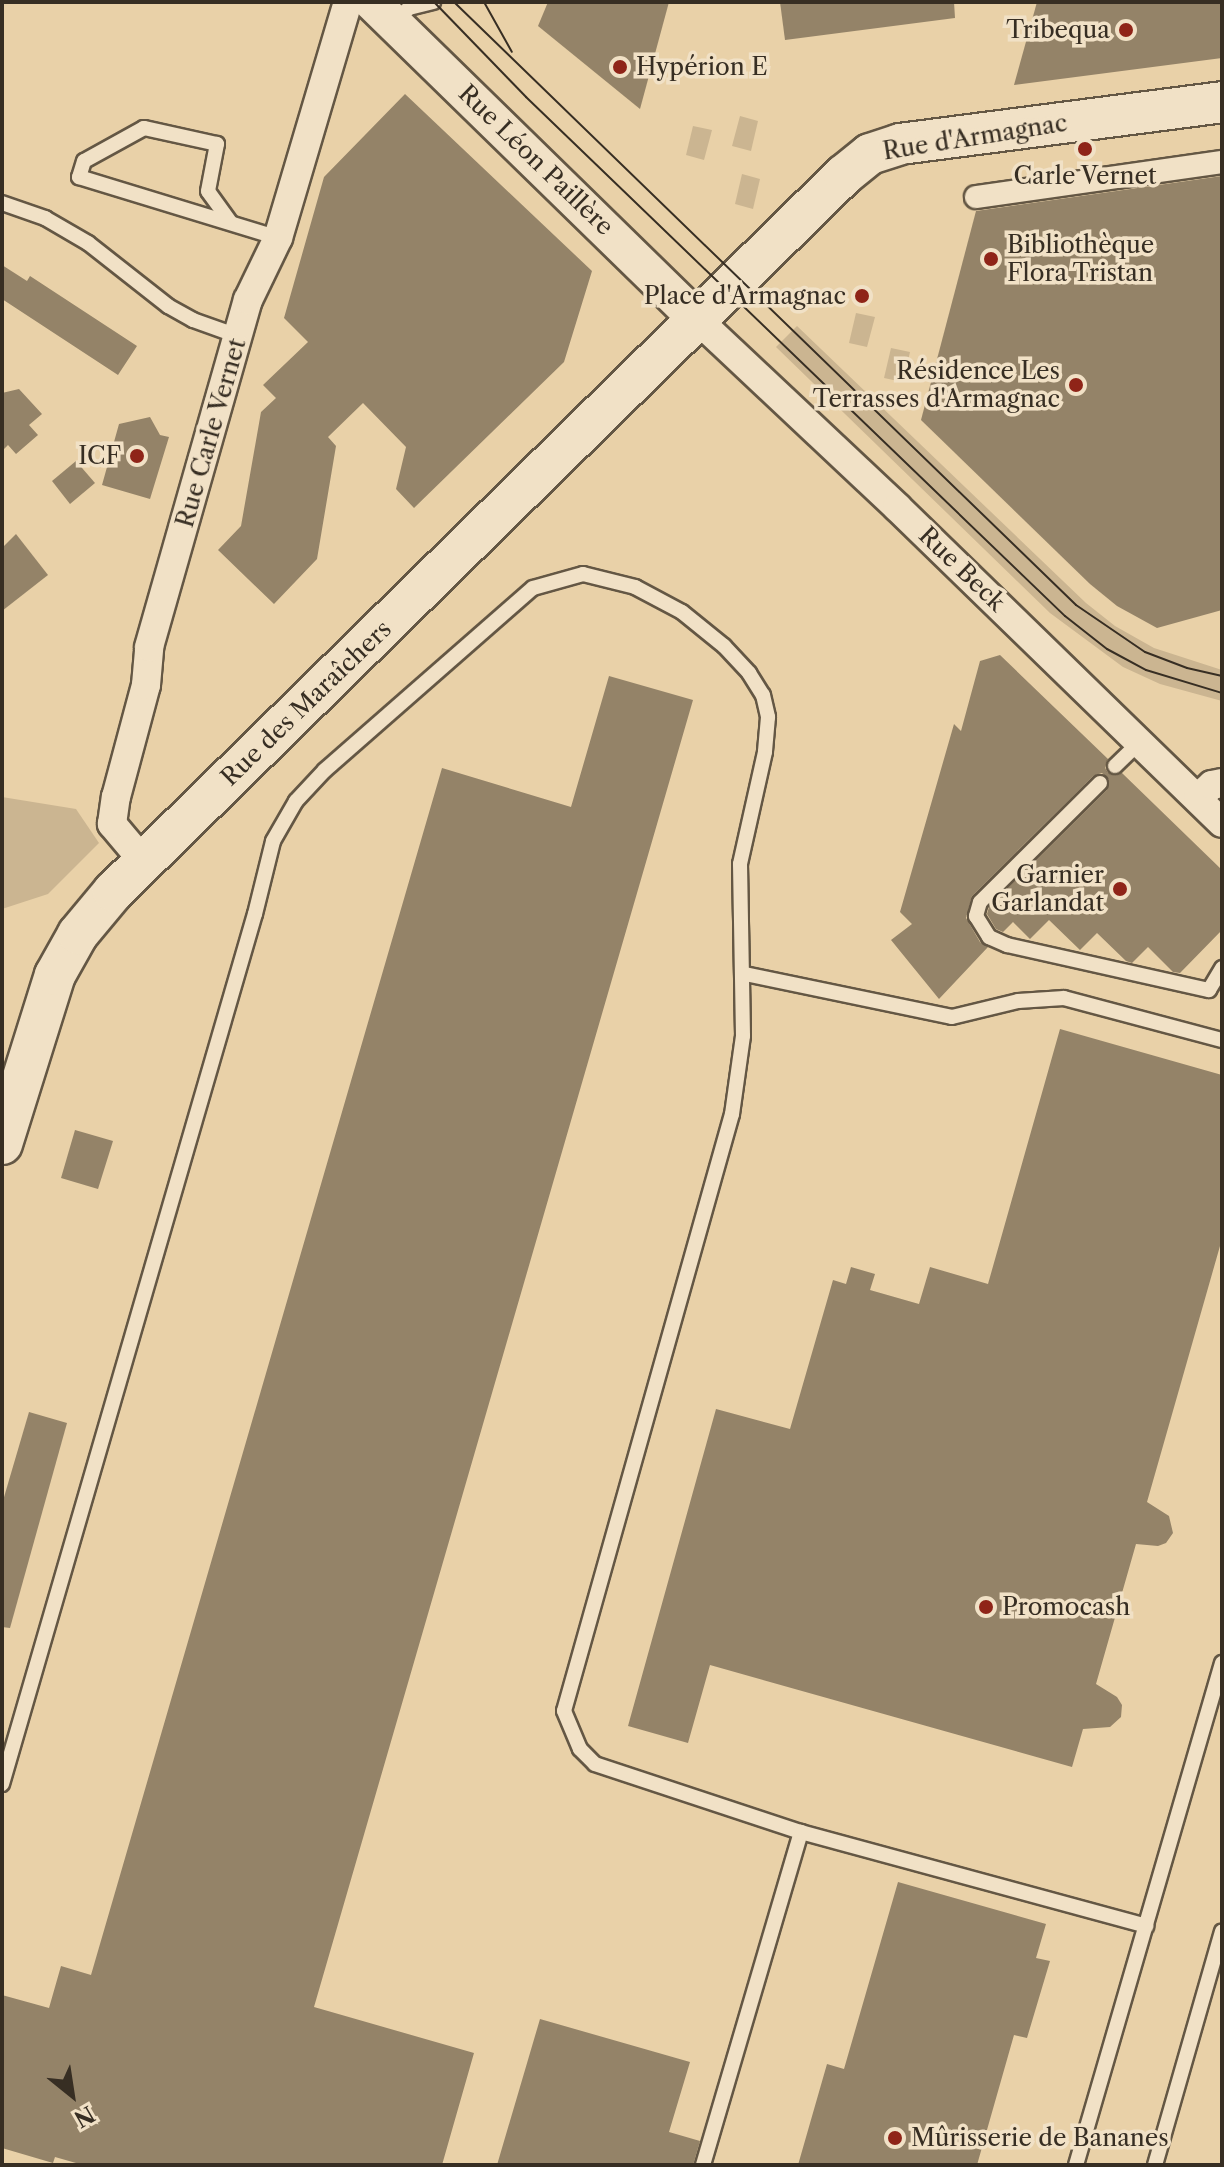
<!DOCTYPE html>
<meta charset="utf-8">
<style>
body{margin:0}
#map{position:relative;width:1224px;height:2167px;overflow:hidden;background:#e9d1a8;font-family:"Libre Caslon Text",serif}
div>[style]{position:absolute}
.green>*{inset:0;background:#cbb591}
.building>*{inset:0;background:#948368}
.roads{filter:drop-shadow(2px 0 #645744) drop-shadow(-2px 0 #645744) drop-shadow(0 2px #645744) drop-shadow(0 -2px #645744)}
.service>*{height:14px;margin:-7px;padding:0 7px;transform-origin:7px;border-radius:7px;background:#f1e1c6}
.pedestrian>*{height:22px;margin:-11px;padding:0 11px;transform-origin:11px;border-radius:11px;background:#f1e1c6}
.minor>*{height:28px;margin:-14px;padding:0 14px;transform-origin:14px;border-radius:14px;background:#f1e1c6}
.tertiary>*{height:36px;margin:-18px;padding:0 18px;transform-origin:18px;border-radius:18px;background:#f1e1c6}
.secondary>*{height:40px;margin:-20px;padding:0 20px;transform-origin:20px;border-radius:20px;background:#f1e1c6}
.tram>*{height:2px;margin:-1px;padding:0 1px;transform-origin:1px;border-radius:1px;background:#372e23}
.dots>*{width:22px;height:22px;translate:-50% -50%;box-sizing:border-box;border:4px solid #f1e1c6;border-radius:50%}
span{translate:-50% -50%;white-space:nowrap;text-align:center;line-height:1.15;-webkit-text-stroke:7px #f1e1c6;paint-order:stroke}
.poi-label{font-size:24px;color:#372e23}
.right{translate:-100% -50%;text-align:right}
.left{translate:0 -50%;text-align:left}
.street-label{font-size:24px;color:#372e23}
.frame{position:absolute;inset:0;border:4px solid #372e23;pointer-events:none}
.north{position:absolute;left:32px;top:2055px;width:80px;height:80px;-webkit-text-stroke:6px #f1e1c6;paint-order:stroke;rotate:150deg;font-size:22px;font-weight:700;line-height:32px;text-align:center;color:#372e23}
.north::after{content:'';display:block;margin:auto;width:28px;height:36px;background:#372e23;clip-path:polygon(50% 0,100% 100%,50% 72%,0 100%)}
</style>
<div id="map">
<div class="green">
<i style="clip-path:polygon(740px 116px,758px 121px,751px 151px,732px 146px)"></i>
<i style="clip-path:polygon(693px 126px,712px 130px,704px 160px,686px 155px)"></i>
<i style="clip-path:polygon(742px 174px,760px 179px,753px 209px,735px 204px)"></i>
<i style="clip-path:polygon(856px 313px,875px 317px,867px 347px,849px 343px)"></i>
<i style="clip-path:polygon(797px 326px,1086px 603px,1115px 626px,1154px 648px,1222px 670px,1222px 701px,1160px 684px,1123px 667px,1050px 613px,776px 347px)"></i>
<i style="clip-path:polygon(891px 348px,910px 352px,903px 382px,884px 378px)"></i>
<i style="clip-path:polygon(2px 797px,76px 809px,99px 843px,48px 894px,2px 909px)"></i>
</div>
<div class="building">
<i style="clip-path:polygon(548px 2px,669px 2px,640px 109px,538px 26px)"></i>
<i style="clip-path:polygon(780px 2px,954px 2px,955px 18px,785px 40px)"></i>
<i style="clip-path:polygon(1037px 2px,1222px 2px,1222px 58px,1014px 85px)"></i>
<i style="clip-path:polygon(405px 94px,592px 271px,564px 362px,414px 508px,396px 489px,406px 447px,363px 403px,328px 437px,336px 446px,317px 559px,274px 604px,218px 550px,241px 526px,261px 412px,276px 398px,263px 385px,308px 342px,284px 318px,324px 177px)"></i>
<i style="clip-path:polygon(1222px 176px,1222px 610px,1157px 628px,1117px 606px,1090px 584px,921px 420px,976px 211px)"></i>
<i style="clip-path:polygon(2px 265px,27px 281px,30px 276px,137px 346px,118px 375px,2px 299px)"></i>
<i style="clip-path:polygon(19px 389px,42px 414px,29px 425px,38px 435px,16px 454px,8px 445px,2px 451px,2px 393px)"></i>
<i style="clip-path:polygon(150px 417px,160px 435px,169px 437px,150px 499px,102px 485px,119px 424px)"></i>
<i style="clip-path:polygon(76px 461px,95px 483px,70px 504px,52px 481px)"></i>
<i style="clip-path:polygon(16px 534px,48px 575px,2px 611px,2px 548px)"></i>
<i style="clip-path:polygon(1000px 655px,1108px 759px,1105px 768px,1108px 773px,1122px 773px,1222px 870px,1222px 930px,1180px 973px,1173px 972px,1148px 947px,1132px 963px,1126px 961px,1097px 933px,1080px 950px,1049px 920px,1030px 939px,1013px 922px,1003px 932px,996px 929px,987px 914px,989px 907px,1107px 790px,1109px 780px,1102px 773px,1093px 776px,972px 896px,966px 918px,980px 942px,988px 947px,939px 999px,891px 940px,912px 924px,900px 912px,954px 724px,961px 731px,980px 661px)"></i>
<i style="clip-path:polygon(609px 676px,693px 700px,314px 2007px,474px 2053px,442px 2165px,83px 2165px,55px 2157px,53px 2163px,2px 2148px,2px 1995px,49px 2008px,61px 1966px,91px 1975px,442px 768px,571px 807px)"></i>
<i style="clip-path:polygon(1060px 1029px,1222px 1075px,1222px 1239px,1147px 1502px,1169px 1516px,1173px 1533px,1166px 1543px,1158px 1546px,1136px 1544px,1096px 1684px,1117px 1697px,1122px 1705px,1121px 1717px,1110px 1727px,1083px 1729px,1072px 1767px,710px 1665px,688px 1743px,628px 1726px,716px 1409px,790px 1429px,833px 1280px,846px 1284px,851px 1267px,875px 1274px,870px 1290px,919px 1304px,930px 1267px,988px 1284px)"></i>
<i style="clip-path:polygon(75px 1130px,113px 1141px,98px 1189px,61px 1178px)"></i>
<i style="clip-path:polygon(29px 1412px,67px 1423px,10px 1628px,2px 1627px,2px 1504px)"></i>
<i style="clip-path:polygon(898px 1882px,1046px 1924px,1036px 1958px,1050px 1961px,1027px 2038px,1014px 2035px,977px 2165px,798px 2165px,827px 2064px,844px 2069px)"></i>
<i style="clip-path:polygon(540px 2019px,690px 2062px,669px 2132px,700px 2141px,693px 2165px,497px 2165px)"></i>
</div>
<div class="roads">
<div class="service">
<i style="left:394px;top:22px;width:21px;rotate:-43deg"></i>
<i style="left:409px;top:8px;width:25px;rotate:-14deg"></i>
<i style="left:2px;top:203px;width:46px;rotate:19.2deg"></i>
<i style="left:45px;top:218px;width:50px;rotate:30.2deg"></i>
<i style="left:88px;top:243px;width:102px;rotate:38.2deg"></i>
<i style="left:168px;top:306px;width:29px;rotate:29deg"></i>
<i style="left:193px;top:320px;width:48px;rotate:19.6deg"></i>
<i style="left:231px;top:223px;width:39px;rotate:-126deg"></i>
<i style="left:208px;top:191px;width:48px;rotate:-79.2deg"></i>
<i style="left:217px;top:144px;width:75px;rotate:-167.6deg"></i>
<i style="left:144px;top:128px;width:68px;rotate:151.2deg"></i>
<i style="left:84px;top:161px;width:17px;rotate:107deg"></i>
<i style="left:79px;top:177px;width:208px;rotate:17deg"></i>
<i style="left:1115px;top:766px;width:35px;rotate:-44deg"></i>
<i style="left:1100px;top:783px;width:169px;rotate:135.2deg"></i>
<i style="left:980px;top:902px;width:15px;rotate:106deg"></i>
<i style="left:976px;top:916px;width:25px;rotate:58deg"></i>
<i style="left:989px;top:937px;width:20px;rotate:24deg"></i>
<i style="left:1007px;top:945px;width:207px;rotate:12.6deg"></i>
<i style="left:1209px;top:990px;width:26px;rotate:-59deg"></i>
<i style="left:745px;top:974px;width:211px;rotate:11.7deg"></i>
<i style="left:952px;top:1017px;width:68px;rotate:-13.6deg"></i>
<i style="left:1018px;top:1001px;width:46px;rotate:-3.7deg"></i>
<i style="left:1064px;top:998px;width:163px;rotate:14.9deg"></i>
<i style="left:2px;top:1784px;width:906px;rotate:-73.79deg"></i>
<i style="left:255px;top:914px;width:75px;rotate:-76.1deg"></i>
<i style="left:273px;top:841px;width:46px;rotate:-60.1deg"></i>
<i style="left:296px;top:801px;width:42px;rotate:-46.9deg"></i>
<i style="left:325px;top:770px;width:276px;rotate:-41.2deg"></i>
<i style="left:533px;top:588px;width:52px;rotate:-15.6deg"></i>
<i style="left:583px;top:574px;width:54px;rotate:14deg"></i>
<i style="left:635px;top:587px;width:53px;rotate:28deg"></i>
<i style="left:682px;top:612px;width:54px;rotate:39deg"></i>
<i style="left:724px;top:646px;width:37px;rotate:47deg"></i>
<i style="left:749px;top:673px;width:26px;rotate:58deg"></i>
<i style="left:763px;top:695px;width:23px;rotate:77deg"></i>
<i style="left:768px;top:717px;width:35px;rotate:95deg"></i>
<i style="left:765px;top:752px;width:115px;rotate:102.6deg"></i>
<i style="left:740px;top:864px;width:172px;rotate:89deg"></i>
<i style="left:743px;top:1036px;width:79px;rotate:98deg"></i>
<i style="left:732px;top:1114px;width:620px;rotate:105.72deg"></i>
<i style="left:564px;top:1711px;width:41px;rotate:67.2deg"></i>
<i style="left:580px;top:1749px;width:21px;rotate:45deg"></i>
<i style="left:595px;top:1764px;width:217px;rotate:18.3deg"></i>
<i style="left:801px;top:1832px;width:347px;rotate:106.4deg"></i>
<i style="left:801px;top:1832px;width:358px;rotate:15.2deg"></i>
<i style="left:1076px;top:2165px;width:523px;rotate:-73.78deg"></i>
<i style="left:1155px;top:2165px;width:243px;rotate:-74deg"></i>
</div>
<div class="pedestrian">
<i style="left:976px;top:197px;width:248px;rotate:-8.1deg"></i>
</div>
<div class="minor">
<i style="left:698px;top:320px;width:273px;rotate:43.2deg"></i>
<i style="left:897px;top:507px;width:453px;rotate:44.2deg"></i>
<i style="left:1198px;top:798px;width:19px;rotate:-43deg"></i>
<i style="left:1212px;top:785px;width:10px;rotate:-11deg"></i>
<i style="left:144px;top:862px;width:50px;rotate:-130.1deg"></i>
<i style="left:112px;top:824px;width:27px;rotate:-82deg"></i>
<i style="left:116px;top:797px;width:116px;rotate:-75deg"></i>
<i style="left:146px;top:685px;width:38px;rotate:-85deg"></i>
<i style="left:149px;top:647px;width:361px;rotate:-74.1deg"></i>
<i style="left:248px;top:300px;width:69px;rotate:-64.2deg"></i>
<i style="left:278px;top:238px;width:246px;rotate:-73.5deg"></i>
</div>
<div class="tertiary">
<i style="left:372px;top:2px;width:455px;rotate:44.3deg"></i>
</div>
<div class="secondary">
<i style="left:2px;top:1144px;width:177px;rotate:-72.6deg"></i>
<i style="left:55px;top:975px;width:47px;rotate:-60.7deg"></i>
<i style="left:78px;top:934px;width:55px;rotate:-50.2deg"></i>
<i style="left:113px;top:892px;width:1024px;rotate:-44.45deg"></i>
<i style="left:844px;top:175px;width:33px;rotate:-39deg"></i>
<i style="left:870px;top:154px;width:32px;rotate:-18deg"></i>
<i style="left:900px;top:144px;width:325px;rotate:-7.4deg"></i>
</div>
</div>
<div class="tram">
<i style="left:434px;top:2px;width:132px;rotate:45.9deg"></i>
<i style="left:526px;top:97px;width:748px;rotate:43.92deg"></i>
<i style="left:1065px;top:616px;width:53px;rotate:38.2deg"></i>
<i style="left:1107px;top:649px;width:44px;rotate:28.3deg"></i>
<i style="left:1146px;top:670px;width:79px;rotate:16.8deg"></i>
<i style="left:454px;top:2px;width:866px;rotate:44.11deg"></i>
<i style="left:1076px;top:605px;width:83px;rotate:34.3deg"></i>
<i style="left:1145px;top:652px;width:45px;rotate:20.9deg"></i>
<i style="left:1187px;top:668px;width:36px;rotate:13deg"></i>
<i style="left:484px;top:2px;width:57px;rotate:60.8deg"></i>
</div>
<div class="dots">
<i style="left:1126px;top:30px;background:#8f2418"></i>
<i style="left:620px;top:67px;background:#8f2418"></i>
<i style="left:1085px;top:149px;background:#8f2418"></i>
<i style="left:991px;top:259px;background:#8f2418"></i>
<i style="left:862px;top:296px;background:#8f2418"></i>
<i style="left:1076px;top:385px;background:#8f2418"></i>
<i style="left:137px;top:456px;background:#8f2418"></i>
<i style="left:1120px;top:889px;background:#8f2418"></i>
<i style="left:986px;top:1607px;background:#8f2418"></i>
<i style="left:895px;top:2138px;background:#8f2418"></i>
</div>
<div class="poi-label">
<span class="right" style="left:1110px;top:30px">Tribequa</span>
<span class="left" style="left:636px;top:67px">Hypérion E</span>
<span style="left:1085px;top:176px">Carle Vernet</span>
<span class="left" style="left:1007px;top:259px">Bibliothèque<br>Flora Tristan</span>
<span class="right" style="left:846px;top:296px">Place d'Armagnac</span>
<span class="right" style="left:1060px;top:385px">Résidence Les<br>Terrasses d'Armagnac</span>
<span class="right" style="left:121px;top:456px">ICF</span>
<span class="right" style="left:1104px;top:889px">Garnier<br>Garlandat</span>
<span class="left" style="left:1002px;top:1607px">Promocash</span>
<span class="left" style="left:911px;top:2138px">Mûrisserie de Bananes</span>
</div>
<div class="street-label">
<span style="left:975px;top:137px;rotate:-9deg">Rue d'Armagnac</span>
<span style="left:536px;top:160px;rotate:44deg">Rue Léon Paillère</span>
<span style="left:211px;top:433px;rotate:-74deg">Rue Carle Vernet</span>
<span style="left:962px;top:569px;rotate:44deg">Rue Beck</span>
<span style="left:306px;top:703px;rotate:-44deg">Rue des Maraîchers</span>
</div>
<div class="frame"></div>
<div class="north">N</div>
</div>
